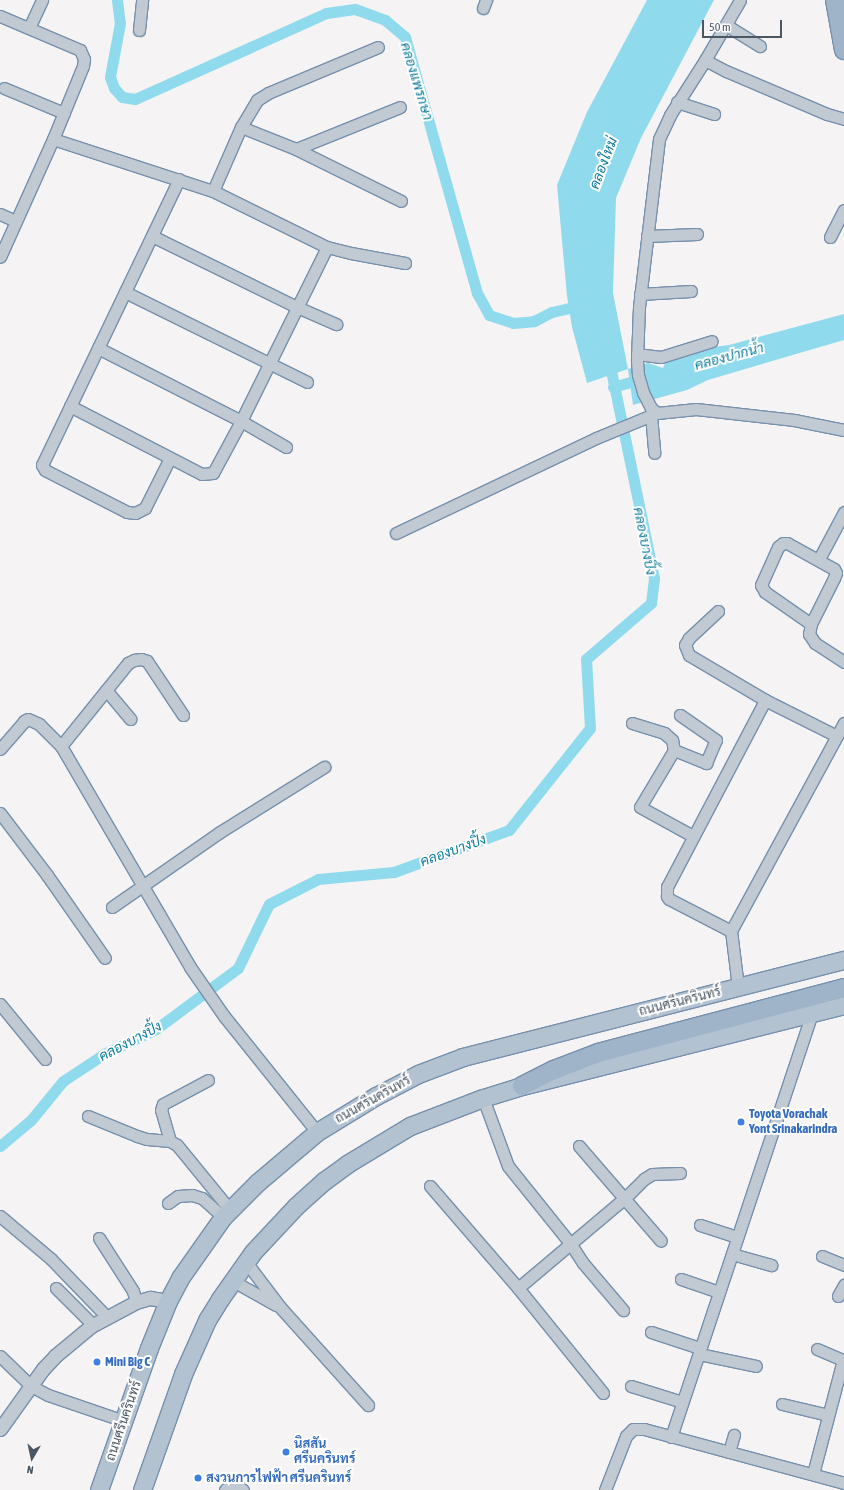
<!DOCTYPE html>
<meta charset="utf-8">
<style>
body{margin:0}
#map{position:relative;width:844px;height:1490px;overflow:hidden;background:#f5f3f3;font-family:"Asap Condensed",Sarabun,sans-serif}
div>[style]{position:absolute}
.water>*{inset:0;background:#90daee}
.canal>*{height:11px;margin:-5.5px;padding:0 5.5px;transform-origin:5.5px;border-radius:5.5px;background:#90daee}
.roads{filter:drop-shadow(1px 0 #7690ad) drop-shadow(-1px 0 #7690ad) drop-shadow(0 1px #7690ad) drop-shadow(0 -1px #7690ad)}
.minor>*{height:11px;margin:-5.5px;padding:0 5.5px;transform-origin:5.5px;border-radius:5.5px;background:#c1cad2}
.tertiary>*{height:13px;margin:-6.5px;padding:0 6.5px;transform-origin:6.5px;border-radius:6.5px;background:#c1cad2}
.primary>*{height:17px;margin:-8.5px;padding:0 8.5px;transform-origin:8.5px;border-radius:8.5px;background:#b3c2d1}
.trunk>*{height:18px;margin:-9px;padding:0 9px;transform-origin:9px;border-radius:9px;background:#9fb4c9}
.dots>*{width:11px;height:11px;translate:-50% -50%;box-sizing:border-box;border:2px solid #fff;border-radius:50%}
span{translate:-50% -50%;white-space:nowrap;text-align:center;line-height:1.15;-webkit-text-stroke:4px #fff;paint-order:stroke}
.street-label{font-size:13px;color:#4a5661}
.shop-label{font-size:13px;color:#366cbe;font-weight:700}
.left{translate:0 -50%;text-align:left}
.water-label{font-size:14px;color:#0c7c9b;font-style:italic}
.north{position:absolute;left:12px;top:1438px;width:40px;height:40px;-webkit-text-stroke:3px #fff;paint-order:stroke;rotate:189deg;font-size:11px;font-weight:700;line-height:16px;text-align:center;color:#4a5661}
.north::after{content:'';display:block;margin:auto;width:14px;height:18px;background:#4a5661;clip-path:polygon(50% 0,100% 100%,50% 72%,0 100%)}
.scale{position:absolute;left:702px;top:20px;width:80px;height:18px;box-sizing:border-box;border:2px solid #4a5661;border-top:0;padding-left:5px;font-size:12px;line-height:14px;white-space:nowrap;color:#4a5661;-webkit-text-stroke:3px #fff;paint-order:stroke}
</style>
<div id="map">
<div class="water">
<i style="clip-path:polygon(647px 0,714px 0,641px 138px,616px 198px,613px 293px,628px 369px,648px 363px,663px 368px,668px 357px,700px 349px,729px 345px,844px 314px,844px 340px,708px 380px,687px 390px,633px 405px,628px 369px,587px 383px,572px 327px,567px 296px,557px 185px,587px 112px)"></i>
</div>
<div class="canal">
<i style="left:117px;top:0;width:23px;rotate:83deg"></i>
<i style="left:120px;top:23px;width:55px;rotate:100.5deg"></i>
<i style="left:110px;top:77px;width:12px;rotate:70deg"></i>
<i style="left:114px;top:88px;width:12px;rotate:48deg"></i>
<i style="left:122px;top:97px;width:13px;rotate:9deg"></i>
<i style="left:135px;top:99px;width:209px;rotate:-24.2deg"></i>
<i style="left:326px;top:13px;width:29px;rotate:-8deg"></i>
<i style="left:355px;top:9px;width:32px;rotate:20deg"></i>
<i style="left:385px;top:20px;width:26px;rotate:40deg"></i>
<i style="left:405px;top:37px;width:266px;rotate:74.3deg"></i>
<i style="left:477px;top:293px;width:25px;rotate:61deg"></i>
<i style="left:489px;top:315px;width:25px;rotate:18deg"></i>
<i style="left:513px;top:323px;width:21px;rotate:-5deg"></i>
<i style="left:534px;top:321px;width:20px;rotate:-27deg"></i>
<i style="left:552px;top:312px;width:17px;rotate:-13deg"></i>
<i style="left:613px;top:387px;width:33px;rotate:-16deg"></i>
<i style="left:0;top:1146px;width:40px;rotate:-40deg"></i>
<i style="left:31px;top:1120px;width:50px;rotate:-50.6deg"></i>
<i style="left:63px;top:1081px;width:49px;rotate:-33.4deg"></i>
<i style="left:104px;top:1054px;width:58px;rotate:-25.7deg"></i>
<i style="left:156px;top:1029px;width:102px;rotate:-36.6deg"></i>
<i style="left:238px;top:968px;width:71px;rotate:-64.2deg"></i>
<i style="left:269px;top:904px;width:55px;rotate:-27deg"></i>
<i style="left:318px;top:879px;width:76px;rotate:-5.3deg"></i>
<i style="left:394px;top:872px;width:122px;rotate:-20.1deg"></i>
<i style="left:509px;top:830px;width:130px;rotate:-51.5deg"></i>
<i style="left:590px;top:728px;width:69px;rotate:-93.3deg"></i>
<i style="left:586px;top:659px;width:86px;rotate:-40.7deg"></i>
<i style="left:651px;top:603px;width:25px;rotate:-83deg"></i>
<i style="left:654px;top:578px;width:222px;rotate:-101.7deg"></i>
</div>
<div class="roads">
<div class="minor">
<i style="left:483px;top:8px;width:9px;rotate:-69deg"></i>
<i style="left:0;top:16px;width:87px;rotate:23deg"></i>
<i style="left:80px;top:50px;width:10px;rotate:66deg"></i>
<i style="left:84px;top:59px;width:7px;rotate:98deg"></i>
<i style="left:83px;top:66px;width:79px;rotate:112.3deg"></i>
<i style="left:53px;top:139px;width:129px;rotate:114.2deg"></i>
<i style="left:726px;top:25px;width:40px;rotate:32deg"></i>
<i style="left:29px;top:28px;width:31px;rotate:-65deg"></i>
<i style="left:139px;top:30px;width:30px;rotate:-84deg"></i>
<i style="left:705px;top:60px;width:24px;rotate:28deg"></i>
<i style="left:726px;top:71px;width:110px;rotate:23.1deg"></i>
<i style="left:827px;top:114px;width:18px;rotate:16deg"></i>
<i style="left:4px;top:88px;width:65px;rotate:22.6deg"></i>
<i style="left:677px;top:102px;width:39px;rotate:18deg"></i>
<i style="left:241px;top:127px;width:59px;rotate:21.8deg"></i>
<i style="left:296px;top:149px;width:117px;rotate:26.3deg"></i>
<i style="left:53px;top:139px;width:168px;rotate:18deg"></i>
<i style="left:213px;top:191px;width:127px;rotate:26.2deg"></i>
<i style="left:327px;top:247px;width:25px;rotate:14deg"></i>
<i style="left:351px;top:253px;width:55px;rotate:10.5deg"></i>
<i style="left:296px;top:149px;width:112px;rotate:-22deg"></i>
<i style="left:213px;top:191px;width:70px;rotate:-66.4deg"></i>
<i style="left:241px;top:127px;width:31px;rotate:-59deg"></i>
<i style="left:257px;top:100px;width:13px;rotate:-32deg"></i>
<i style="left:268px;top:93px;width:119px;rotate:-22.7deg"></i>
<i style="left:0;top:214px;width:17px;rotate:24deg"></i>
<i style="left:152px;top:236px;width:161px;rotate:26.1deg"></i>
<i style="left:297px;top:307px;width:43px;rotate:23.6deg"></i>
<i style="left:647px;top:236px;width:50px;rotate:-2.3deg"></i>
<i style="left:830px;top:237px;width:30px;rotate:-63deg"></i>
<i style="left:125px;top:292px;width:203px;rotate:26.3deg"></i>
<i style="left:640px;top:294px;width:51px;rotate:-3.4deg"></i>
<i style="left:98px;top:348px;width:161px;rotate:27deg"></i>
<i style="left:241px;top:421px;width:52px;rotate:30deg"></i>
<i style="left:637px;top:354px;width:24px;rotate:7deg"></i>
<i style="left:661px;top:357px;width:53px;rotate:-17.4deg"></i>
<i style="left:70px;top:406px;width:148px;rotate:27.3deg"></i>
<i style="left:202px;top:474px;width:11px;rotate:-5deg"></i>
<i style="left:213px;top:473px;width:59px;rotate:-61.7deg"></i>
<i style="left:241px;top:421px;width:194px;rotate:-63.7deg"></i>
<i style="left:657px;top:413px;width:8px;rotate:-140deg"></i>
<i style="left:651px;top:408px;width:18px;rotate:-117deg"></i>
<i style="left:643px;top:392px;width:18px;rotate:-106deg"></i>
<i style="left:638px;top:375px;width:16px;rotate:-94deg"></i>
<i style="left:637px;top:359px;width:52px;rotate:-87.8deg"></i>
<i style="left:639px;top:307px;width:169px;rotate:-83.2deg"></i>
<i style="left:659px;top:139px;width:26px;rotate:-65deg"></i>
<i style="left:670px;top:115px;width:65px;rotate:-57.5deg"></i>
<i style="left:705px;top:60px;width:69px;rotate:-59.7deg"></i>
<i style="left:651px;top:415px;width:38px;rotate:85deg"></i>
<i style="left:170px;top:458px;width:56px;rotate:116.6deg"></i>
<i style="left:145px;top:508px;width:11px;rotate:153deg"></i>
<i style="left:135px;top:513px;width:8px;rotate:-173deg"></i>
<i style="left:127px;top:512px;width:92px;rotate:-152.9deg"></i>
<i style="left:45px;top:470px;width:6px;rotate:-121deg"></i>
<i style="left:42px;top:465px;width:317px;rotate:-64.4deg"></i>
<i style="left:396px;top:533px;width:221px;rotate:-25.4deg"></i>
<i style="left:596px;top:438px;width:66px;rotate:-22.3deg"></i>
<i style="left:657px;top:413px;width:39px;rotate:-6deg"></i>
<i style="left:696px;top:409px;width:99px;rotate:6.4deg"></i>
<i style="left:794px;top:420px;width:51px;rotate:11.3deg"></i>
<i style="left:819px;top:559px;width:53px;rotate:-62deg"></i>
<i style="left:718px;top:611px;width:40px;rotate:137deg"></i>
<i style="left:689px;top:638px;width:8px;rotate:120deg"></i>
<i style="left:685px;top:645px;width:11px;rotate:68deg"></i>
<i style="left:689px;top:655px;width:88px;rotate:30.6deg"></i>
<i style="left:765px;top:700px;width:80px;rotate:26.6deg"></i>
<i style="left:811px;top:624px;width:56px;rotate:-145.2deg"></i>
<i style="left:765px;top:592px;width:8px;rotate:-120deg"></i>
<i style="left:761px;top:585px;width:42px;rotate:-65.9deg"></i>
<i style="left:778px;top:547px;width:6px;rotate:-39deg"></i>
<i style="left:783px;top:543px;width:4px"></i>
<i style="left:787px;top:543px;width:54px;rotate:29deg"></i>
<i style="left:834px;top:569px;width:4px;rotate:63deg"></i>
<i style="left:836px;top:573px;width:5px;rotate:112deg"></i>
<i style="left:834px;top:578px;width:51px;rotate:116.6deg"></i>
<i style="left:811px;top:624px;width:10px;rotate:101deg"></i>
<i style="left:809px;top:634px;width:11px;rotate:56deg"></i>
<i style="left:815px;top:643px;width:35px;rotate:33deg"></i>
<i style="left:106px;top:690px;width:38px;rotate:50deg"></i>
<i style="left:632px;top:723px;width:34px;rotate:17deg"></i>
<i style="left:664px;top:733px;width:11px;rotate:41deg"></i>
<i style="left:672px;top:740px;width:10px;rotate:79deg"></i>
<i style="left:674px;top:750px;width:66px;rotate:120.8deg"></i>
<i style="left:640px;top:807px;width:60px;rotate:28.7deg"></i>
<i style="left:61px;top:746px;width:107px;rotate:-51.1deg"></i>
<i style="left:128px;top:663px;width:7px;rotate:-27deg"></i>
<i style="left:134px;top:660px;width:7px;rotate:-8deg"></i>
<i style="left:141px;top:659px;width:6px;rotate:18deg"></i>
<i style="left:147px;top:661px;width:65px;rotate:56.3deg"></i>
<i style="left:0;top:749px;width:37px;rotate:-49deg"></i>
<i style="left:24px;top:721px;width:4px;rotate:-27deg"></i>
<i style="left:28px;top:719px;width:12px;rotate:24deg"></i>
<i style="left:39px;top:724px;width:31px;rotate:45deg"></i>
<i style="left:61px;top:746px;width:256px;rotate:59.7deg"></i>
<i style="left:190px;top:967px;width:60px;rotate:55.2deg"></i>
<i style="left:224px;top:1016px;width:149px;rotate:51.3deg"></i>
<i style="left:674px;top:750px;width:35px;rotate:22deg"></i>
<i style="left:706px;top:763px;width:25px;rotate:-67deg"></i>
<i style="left:716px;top:740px;width:44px;rotate:-145.2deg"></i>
<i style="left:0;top:813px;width:78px;rotate:52.8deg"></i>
<i style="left:47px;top:875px;width:101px;rotate:55.1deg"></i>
<i style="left:112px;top:907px;width:131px;rotate:-34.8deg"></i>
<i style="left:220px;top:832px;width:123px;rotate:-32deg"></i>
<i style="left:731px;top:931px;width:70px;rotate:-152.7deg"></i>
<i style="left:669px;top:899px;width:4px;rotate:-124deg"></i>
<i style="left:667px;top:896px;width:9px;rotate:-90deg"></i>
<i style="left:667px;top:887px;width:211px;rotate:-62.3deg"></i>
<i style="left:738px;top:987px;width:56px;rotate:-97.1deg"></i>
<i style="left:731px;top:931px;width:237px;rotate:-61.5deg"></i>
<i style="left:0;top:1004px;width:71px;rotate:50.7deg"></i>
<i style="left:483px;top:1098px;width:72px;rotate:69.8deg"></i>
<i style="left:508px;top:1166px;width:99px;rotate:51.2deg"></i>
<i style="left:570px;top:1243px;width:24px;rotate:57deg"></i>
<i style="left:583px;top:1263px;width:62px;rotate:49.6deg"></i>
<i style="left:88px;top:1116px;width:53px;rotate:22.2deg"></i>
<i style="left:137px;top:1136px;width:10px;rotate:17deg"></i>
<i style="left:147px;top:1139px;width:23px;rotate:5deg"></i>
<i style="left:170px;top:1141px;width:8px;rotate:30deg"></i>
<i style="left:177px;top:1145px;width:84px;rotate:50.8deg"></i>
<i style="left:170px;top:1141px;width:32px;rotate:-106deg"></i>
<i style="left:161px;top:1110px;width:6px;rotate:-72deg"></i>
<i style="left:163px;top:1104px;width:51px;rotate:-28.1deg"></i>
<i style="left:579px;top:1146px;width:125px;rotate:49.2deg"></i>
<i style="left:430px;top:1186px;width:135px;rotate:49.2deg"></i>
<i style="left:168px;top:1203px;width:12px;rotate:-35deg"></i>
<i style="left:178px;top:1196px;width:14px;rotate:-4deg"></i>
<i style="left:192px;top:1195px;width:10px;rotate:17deg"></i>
<i style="left:202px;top:1198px;width:28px;rotate:42deg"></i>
<i style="left:0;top:1216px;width:67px;rotate:40.1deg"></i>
<i style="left:51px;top:1259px;width:81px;rotate:46deg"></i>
<i style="left:700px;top:1225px;width:39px;rotate:18deg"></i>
<i style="left:99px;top:1238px;width:63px;rotate:57.3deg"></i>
<i style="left:133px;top:1291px;width:11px;rotate:75deg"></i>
<i style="left:732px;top:1254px;width:41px;rotate:15.8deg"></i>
<i style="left:822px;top:1256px;width:24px;rotate:22deg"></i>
<i style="left:246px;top:1262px;width:56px;rotate:52.9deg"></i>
<i style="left:280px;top:1307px;width:132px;rotate:48.1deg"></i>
<i style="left:681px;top:1279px;width:40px;rotate:18.9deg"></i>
<i style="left:233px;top:1281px;width:49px;rotate:29.2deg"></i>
<i style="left:56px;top:1288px;width:47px;rotate:45deg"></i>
<i style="left:89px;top:1321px;width:5px;rotate:68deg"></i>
<i style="left:838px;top:1296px;width:13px;rotate:-61deg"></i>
<i style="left:651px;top:1332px;width:52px;rotate:18.1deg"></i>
<i style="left:817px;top:1349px;width:28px;rotate:23deg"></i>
<i style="left:699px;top:1354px;width:58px;rotate:11.9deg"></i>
<i style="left:0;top:1356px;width:43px;rotate:44.1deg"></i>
<i style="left:31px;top:1386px;width:19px;rotate:28deg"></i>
<i style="left:48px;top:1395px;width:80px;rotate:18.9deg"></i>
<i style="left:631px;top:1386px;width:53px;rotate:17.4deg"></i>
<i style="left:603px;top:1393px;width:135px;rotate:-129deg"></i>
<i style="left:518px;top:1288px;width:140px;rotate:-40.1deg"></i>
<i style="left:625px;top:1198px;width:27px;rotate:-45deg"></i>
<i style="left:644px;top:1179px;width:9px;rotate:-32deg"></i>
<i style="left:652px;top:1174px;width:28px;rotate:-2deg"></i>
<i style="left:782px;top:1404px;width:47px;rotate:13.4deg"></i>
<i style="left:671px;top:1437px;width:447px;rotate:-71.6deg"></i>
<i style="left:729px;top:1452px;width:18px;rotate:-74deg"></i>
<i style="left:813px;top:1474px;width:118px;rotate:-75.3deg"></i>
<i style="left:843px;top:1360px;width:1px;rotate:45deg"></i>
<i style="left:225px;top:1490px;width:8px;rotate:-45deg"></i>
<i style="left:231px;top:1484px;width:5px"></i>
<i style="left:236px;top:1484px;width:9px;rotate:41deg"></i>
<i style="left:605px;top:1490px;width:58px;rotate:-68.7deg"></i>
<i style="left:626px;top:1436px;width:10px;rotate:-45deg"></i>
<i style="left:633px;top:1429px;width:11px"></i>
<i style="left:644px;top:1429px;width:207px;rotate:15.1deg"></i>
</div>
<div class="tertiary">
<i style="left:0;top:1429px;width:74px;rotate:-54.4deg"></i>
<i style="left:43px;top:1369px;width:18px;rotate:-47deg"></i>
<i style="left:55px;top:1356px;width:47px;rotate:-39.8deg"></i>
<i style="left:91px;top:1326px;width:51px;rotate:-28.1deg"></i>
<i style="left:136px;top:1302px;width:15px;rotate:-16deg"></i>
<i style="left:150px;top:1298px;width:18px;rotate:9deg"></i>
</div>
<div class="primary">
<i style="left:99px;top:1490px;width:151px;rotate:-70.6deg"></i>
<i style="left:149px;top:1348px;width:51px;rotate:-68deg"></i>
<i style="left:168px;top:1301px;width:26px;rotate:-62deg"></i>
<i style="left:180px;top:1278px;width:75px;rotate:-54.8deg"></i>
<i style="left:223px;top:1217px;width:49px;rotate:-45deg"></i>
<i style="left:258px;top:1182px;width:77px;rotate:-40.3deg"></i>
<i style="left:317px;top:1132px;width:69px;rotate:-31.4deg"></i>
<i style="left:376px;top:1096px;width:47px;rotate:-27.6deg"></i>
<i style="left:418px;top:1074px;width:48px;rotate:-20.7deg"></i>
<i style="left:463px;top:1057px;width:393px;rotate:-14.3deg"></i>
<i style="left:142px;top:1490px;width:123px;rotate:-70.5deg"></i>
<i style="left:183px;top:1374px;width:59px;rotate:-66deg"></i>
<i style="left:207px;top:1320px;width:25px;rotate:-58deg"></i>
<i style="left:220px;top:1299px;width:57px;rotate:-54.9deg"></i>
<i style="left:253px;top:1252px;width:63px;rotate:-46.9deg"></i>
<i style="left:296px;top:1206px;width:38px;rotate:-42deg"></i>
<i style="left:324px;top:1181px;width:29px;rotate:-36deg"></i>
<i style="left:347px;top:1164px;width:74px;rotate:-31.1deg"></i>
<i style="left:410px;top:1126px;width:78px;rotate:-21deg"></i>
<i style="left:483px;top:1098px;width:41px;rotate:-17.1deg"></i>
<i style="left:522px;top:1086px;width:332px;rotate:-14.1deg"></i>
</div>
<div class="trunk">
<i style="left:835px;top:0;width:51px;rotate:79.8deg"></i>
<i style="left:522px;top:1086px;width:36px;rotate:-27deg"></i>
<i style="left:554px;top:1070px;width:47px;rotate:-21.1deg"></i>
<i style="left:598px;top:1053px;width:254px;rotate:-14.8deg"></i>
</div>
</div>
<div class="dots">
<i style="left:741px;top:1122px;background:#3f7fe0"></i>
<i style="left:97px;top:1362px;background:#3f7fe0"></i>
<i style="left:286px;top:1452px;background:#3f7fe0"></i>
<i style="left:198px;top:1478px;background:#3f7fe0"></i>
</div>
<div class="street-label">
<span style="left:680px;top:1002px;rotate:-14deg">ถนนศรีนครินทร์</span>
<span style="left:373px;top:1100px;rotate:-29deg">ถนนศรีนครินทร์</span>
<span style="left:124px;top:1421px;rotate:-71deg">ถนนศรีนครินทร์</span>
</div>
<div class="shop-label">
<span class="left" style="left:749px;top:1122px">Toyota Vorachak<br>Yont Srinakarindra</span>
<span class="left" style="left:105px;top:1362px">Mini Big C</span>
<span class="left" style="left:294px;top:1452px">นิสสัน<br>ศรีนครินทร์</span>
<span class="left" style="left:206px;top:1478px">สงวนการไฟฟ้า ศรีนครินทร์</span>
</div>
<div class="water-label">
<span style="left:417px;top:81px;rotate:73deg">คลองแพรกษา</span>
<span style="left:603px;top:163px;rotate:-69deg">คลองใหม่</span>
<span style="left:729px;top:356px;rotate:-15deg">คลองปากน้ำ</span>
<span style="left:645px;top:541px;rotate:79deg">คลองบางปิ้ง</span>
<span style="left:453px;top:850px;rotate:-20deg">คลองบางปิ้ง</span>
<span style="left:130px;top:1041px;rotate:-28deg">คลองบางปิ้ง</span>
</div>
<div class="north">N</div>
<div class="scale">50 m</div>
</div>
